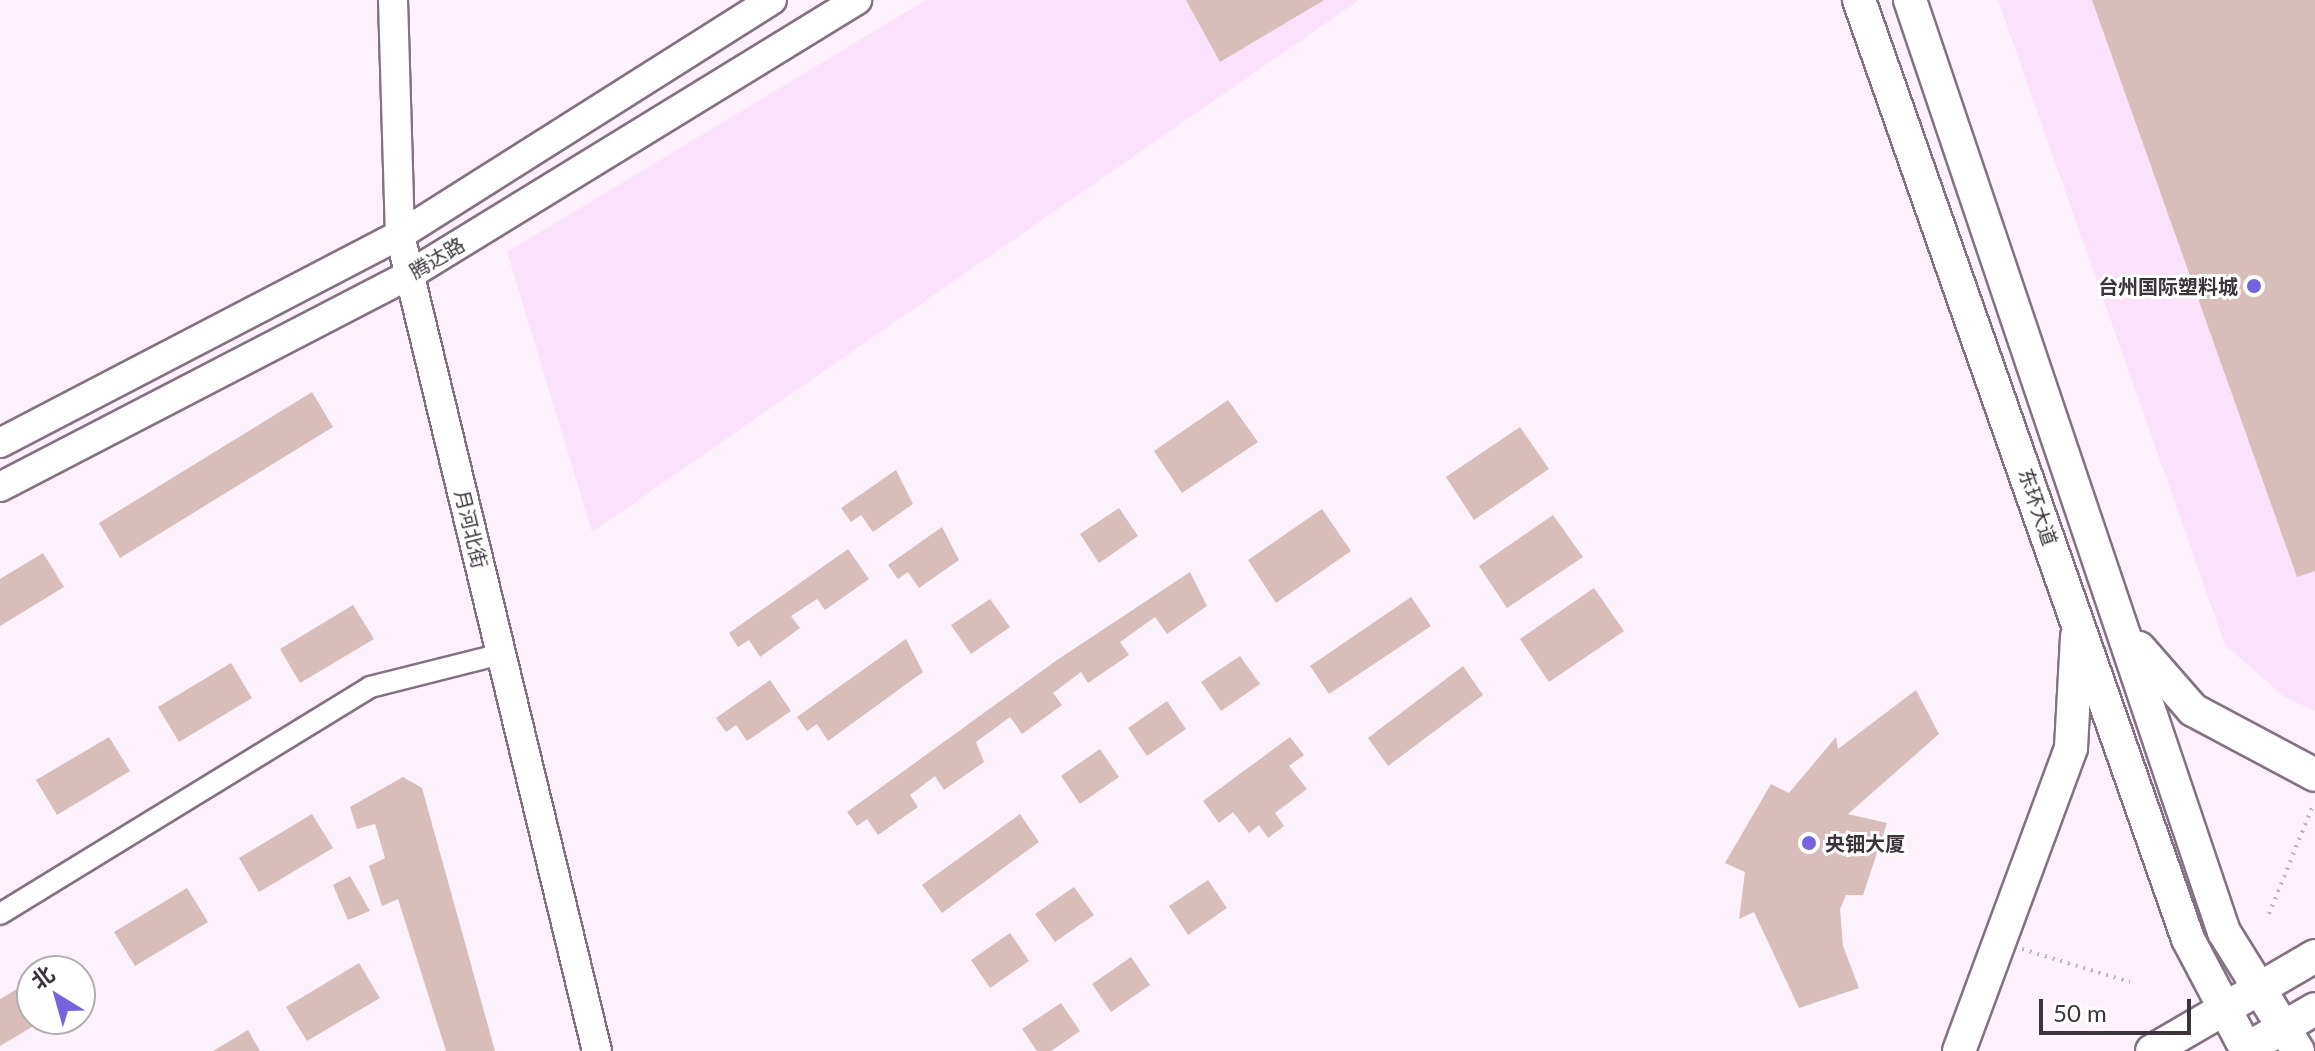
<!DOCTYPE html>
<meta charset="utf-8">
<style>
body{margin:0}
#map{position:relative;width:2315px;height:1051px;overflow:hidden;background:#fdf1fc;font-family:Lato,"Noto Sans SC",sans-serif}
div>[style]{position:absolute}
.built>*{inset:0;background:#fbe1f9}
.building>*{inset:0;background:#d9bdbb}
.path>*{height:4px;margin-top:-2px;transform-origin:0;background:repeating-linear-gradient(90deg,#beb4be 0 2px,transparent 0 8px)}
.roads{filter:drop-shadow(2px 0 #847283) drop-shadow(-2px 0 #847283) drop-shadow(0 2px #847283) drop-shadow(0 -2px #847283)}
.street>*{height:20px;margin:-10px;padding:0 10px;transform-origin:10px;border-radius:10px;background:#fff}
.secondary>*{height:28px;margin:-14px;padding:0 14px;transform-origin:14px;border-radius:14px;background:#fff}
.primary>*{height:32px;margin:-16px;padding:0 16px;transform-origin:16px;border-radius:16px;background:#fff}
.dots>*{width:22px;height:22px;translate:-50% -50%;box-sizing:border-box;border:4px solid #fff;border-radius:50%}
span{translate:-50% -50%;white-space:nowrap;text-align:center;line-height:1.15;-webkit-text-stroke:6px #fff;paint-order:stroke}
.street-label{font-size:20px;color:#3b343b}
.poi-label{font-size:20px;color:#3b343b;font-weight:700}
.right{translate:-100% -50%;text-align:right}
.left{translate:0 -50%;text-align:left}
.north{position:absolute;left:16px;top:955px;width:80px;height:80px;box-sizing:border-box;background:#fff;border:2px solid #b1aeb1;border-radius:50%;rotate:323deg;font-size:22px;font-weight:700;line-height:32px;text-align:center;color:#3b343b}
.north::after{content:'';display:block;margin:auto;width:28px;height:36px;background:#7663dd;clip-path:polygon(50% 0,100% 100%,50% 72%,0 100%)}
.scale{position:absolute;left:2039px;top:999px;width:152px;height:36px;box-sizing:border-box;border:4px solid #3b343b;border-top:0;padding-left:10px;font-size:24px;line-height:28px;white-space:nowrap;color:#3b343b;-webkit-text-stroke:6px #fff;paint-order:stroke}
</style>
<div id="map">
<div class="built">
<i style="clip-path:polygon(926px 0,1359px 0,592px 532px,507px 252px)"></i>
<i style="clip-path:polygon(1998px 0,2315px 0,2315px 711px,2286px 698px,2225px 645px)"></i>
</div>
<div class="building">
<i style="clip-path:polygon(1186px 0,1324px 0,1220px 62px)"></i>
<i style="clip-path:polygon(2092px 0,2315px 0,2315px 571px,2297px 577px)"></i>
<i style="clip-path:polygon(312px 392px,333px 427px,120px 558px,99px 523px)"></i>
<i style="clip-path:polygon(1228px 400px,1258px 442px,1182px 493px,1154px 451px)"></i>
<i style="clip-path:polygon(1520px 427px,1549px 469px,1474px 520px,1446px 477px)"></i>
<i style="clip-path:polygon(896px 470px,913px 504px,873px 532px,861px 515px,851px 522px,841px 508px)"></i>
<i style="clip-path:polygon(1119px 508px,1138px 536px,1099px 563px,1080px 534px)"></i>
<i style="clip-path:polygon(1322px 509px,1351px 551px,1276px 603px,1248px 560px)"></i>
<i style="clip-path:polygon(1553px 515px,1583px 557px,1507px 608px,1479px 566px)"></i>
<i style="clip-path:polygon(942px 527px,959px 560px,919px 588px,908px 572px,898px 579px,888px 565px)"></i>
<i style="clip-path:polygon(848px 549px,869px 579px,825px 610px,817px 599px,791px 616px,800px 628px,760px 657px,749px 640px,738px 647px,729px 633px)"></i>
<i style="clip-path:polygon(43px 553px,64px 587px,0 626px,0 579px)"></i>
<i style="clip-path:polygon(1190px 572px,1207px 606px,1167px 634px,1155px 617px,1120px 642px,1129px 655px,1088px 683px,1081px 672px,1053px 693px,1062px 705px,1022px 734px,1010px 717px,976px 742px,984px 762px,944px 790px,935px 776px,910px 795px,918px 807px,878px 835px,867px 819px,857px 826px,847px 812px,1057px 660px)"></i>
<i style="clip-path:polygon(1594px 588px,1624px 631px,1549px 682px,1520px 639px)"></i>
<i style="clip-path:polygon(1411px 597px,1431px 626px,1329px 694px,1310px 666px)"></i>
<i style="clip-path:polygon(990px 599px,1010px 627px,971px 654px,951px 625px)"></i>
<i style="clip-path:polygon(353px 605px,374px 639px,300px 683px,280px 649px)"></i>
<i style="clip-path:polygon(906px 639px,923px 672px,828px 741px,817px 724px,807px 731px,797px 717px)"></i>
<i style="clip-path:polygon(1240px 656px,1260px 684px,1221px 711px,1201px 682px)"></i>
<i style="clip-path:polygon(231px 663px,252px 698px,179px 742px,158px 707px)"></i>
<i style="clip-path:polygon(1463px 666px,1483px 695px,1388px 766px,1368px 738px)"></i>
<i style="clip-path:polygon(770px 680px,791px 711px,747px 741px,736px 725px,726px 732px,716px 718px)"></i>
<i style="clip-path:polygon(1916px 690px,1939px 734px,1848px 814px,1887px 823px,1863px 895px,1846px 895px,1840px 909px,1843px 946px,1859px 988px,1799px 1008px,1754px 912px,1739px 919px,1745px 872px,1725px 863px,1771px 784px,1789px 793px,1836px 737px,1838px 749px)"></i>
<i style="clip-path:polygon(1167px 701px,1186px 729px,1147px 756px,1128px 728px)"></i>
<i style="clip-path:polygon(109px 737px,130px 771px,57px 815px,36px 780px)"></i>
<i style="clip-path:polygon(1290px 737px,1304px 755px,1289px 766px,1307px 789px,1275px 813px,1284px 826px,1268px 838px,1259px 825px,1249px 833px,1233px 812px,1219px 823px,1203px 801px)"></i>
<i style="clip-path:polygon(1100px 749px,1119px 777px,1080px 804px,1061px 776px)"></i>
<i style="clip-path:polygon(403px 777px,422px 788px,495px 1051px,446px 1051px,398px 899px,382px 906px,369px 866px,385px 858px,375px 824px,357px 829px,350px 807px)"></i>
<i style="clip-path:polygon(312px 814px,333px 848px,259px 892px,239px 858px)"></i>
<i style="clip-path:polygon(1020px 814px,1039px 842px,942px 913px,922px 885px)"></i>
<i style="clip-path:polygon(350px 876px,370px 911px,348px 920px,333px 885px)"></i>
<i style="clip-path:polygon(1208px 880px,1227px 908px,1188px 935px,1169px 906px)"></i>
<i style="clip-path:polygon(1074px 887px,1094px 915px,1055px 942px,1035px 914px)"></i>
<i style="clip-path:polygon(187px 888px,208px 922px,135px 966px,114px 932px)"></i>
<i style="clip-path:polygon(1010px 933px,1029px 961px,990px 988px,971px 960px)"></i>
<i style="clip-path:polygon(1131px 957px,1150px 985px,1111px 1012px,1092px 984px)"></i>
<i style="clip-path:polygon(359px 963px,380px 998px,307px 1041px,286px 1007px)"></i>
<i style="clip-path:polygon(32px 980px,32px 1027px,0 1046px,0 999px)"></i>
<i style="clip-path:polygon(1061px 1003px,1080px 1031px,1051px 1051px,1037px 1051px,1022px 1029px)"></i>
<i style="clip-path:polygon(248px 1030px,260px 1051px,213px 1051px)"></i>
</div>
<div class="path">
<i style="left:2269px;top:914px;width:118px;rotate:-68deg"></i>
<i style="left:2022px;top:949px;width:113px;rotate:17deg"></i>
</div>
<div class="roads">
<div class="street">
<i style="left:0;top:914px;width:434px;rotate:-31.5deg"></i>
<i style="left:370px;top:687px;width:135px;rotate:-14.1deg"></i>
</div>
<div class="secondary">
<i style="left:393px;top:0;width:235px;rotate:88.3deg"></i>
<i style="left:400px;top:235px;width:839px;rotate:76.43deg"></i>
<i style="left:0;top:443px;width:451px;rotate:-27.5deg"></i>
<i style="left:400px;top:235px;width:440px;rotate:-32.3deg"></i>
<i style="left:0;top:487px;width:461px;rotate:-27.4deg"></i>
<i style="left:409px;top:275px;width:526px;rotate:-31.54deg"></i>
</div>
<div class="primary">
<i style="left:1859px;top:0;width:995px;rotate:70.69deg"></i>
<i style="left:2188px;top:939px;width:127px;rotate:62.2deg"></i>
<i style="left:1910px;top:0;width:983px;rotate:71.38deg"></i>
<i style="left:2224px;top:932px;width:140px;rotate:58.1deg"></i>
<i style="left:2139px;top:648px;width:82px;rotate:48.9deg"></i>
<i style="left:2193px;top:710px;width:138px;rotate:28deg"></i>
<i style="left:2262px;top:1040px;width:61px;rotate:-30.3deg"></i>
<i style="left:1959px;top:1051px;width:323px;rotate:-69.7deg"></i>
<i style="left:2071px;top:748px;width:112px;rotate:-86.9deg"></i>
<i style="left:2152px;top:1051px;width:189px;rotate:-30.2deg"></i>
</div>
</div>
<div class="dots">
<i style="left:2254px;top:286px;background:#7663dd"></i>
<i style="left:1809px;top:843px;background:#7663dd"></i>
</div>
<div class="street-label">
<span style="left:437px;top:258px;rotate:-31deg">腾达路</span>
<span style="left:2038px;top:507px;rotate:71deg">东环大道</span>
<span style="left:471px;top:529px;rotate:76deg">月河北街</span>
</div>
<div class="poi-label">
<span class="right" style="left:2238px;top:286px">台州国际塑料城</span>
<span class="left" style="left:1825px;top:843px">央钿大厦</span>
</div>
<div class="north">北</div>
<div class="scale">50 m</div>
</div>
